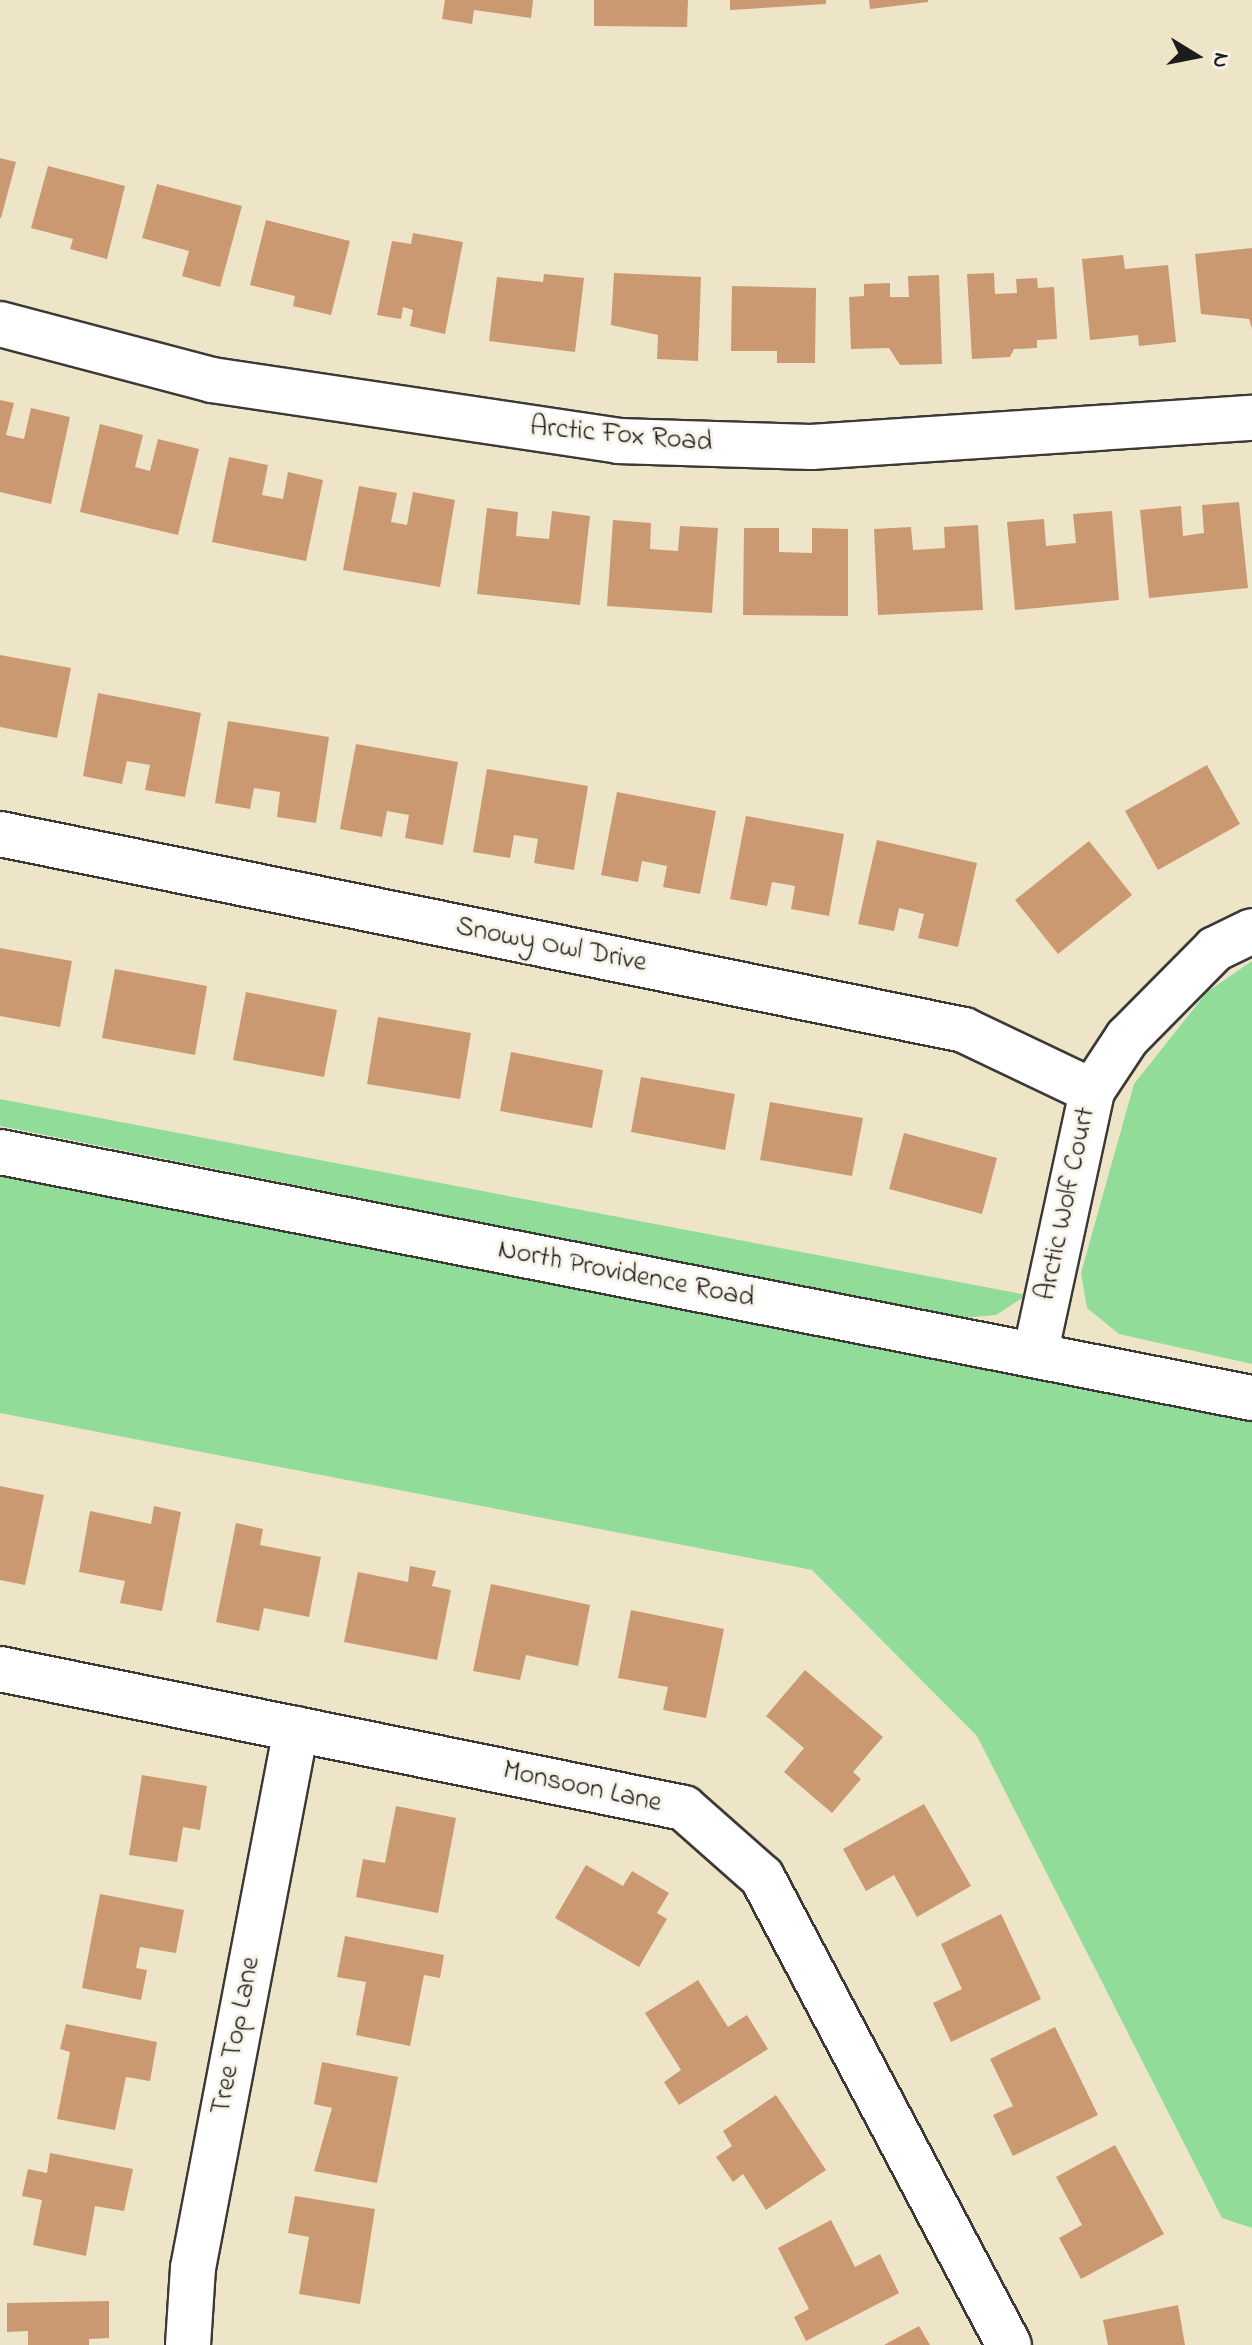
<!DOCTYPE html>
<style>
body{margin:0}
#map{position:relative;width:1252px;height:2345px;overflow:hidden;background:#eee5c8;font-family:"Indie Flower",sans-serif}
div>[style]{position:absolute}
.green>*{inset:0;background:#91dc99}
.building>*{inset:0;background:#cb9971}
.roads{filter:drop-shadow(2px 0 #3c3a36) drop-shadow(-2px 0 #3c3a36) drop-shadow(0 2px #3c3a36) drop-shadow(0 -2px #3c3a36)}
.minor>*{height:44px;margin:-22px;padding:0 22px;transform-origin:22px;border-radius:22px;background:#fff}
span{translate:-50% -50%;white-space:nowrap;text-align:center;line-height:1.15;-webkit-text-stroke:6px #f7f3e8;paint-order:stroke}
.street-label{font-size:28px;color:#1c1c1c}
.north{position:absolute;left:1156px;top:16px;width:80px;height:80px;-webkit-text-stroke:6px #f7f3e8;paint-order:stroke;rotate:100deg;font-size:22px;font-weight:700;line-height:32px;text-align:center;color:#1c1c1c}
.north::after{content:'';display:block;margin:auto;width:28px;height:36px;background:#1c1c1c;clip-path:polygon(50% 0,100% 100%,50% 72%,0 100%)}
</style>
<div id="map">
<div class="green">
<i style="clip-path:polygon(1252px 961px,1252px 1364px,1119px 1334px,1087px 1308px,1081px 1273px,1134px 1084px,1207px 992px)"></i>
<i style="clip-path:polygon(0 1099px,1027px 1295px,996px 1315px,962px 1318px,0 1126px)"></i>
<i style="clip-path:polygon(0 1172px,1252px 1419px,1252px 2228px,1222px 2218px,977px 1736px,812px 1570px,0 1413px)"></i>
</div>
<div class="building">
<i style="clip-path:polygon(445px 0,533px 0,531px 18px,474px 10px,472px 24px,442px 19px)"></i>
<i style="clip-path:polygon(594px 0,688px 0,687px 27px,594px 26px)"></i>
<i style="clip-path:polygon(730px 0,826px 0,826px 4px,730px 10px)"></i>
<i style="clip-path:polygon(869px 0,928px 0,928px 2px,870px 9px)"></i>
<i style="clip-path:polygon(0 158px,16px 162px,1px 218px,0 218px)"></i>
<i style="clip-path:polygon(48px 166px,125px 186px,107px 259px,70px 249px,73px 239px,31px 228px)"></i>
<i style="clip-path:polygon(157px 184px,242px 206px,220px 287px,182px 276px,189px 251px,142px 238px)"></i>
<i style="clip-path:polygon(266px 220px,350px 241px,331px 315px,293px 306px,295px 296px,250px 285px)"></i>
<i style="clip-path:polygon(413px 233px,463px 242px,445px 334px,410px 326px,413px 310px,403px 307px,401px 319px,377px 315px,392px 241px,411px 244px)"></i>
<i style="clip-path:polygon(1252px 248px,1252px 329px,1249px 319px,1201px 314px,1195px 254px)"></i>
<i style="clip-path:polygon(1123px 255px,1125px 269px,1168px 265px,1176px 342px,1139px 346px,1138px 335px,1090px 340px,1082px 259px)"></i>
<i style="clip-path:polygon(614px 273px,701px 277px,698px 361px,657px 359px,658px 335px,611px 325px)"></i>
<i style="clip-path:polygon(994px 273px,995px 294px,1017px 293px,1016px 279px,1037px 278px,1038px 288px,1054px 287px,1057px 339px,1037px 340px,1037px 348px,1014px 349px,1010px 357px,972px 359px,967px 274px)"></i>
<i style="clip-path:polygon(544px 274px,584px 278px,575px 352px,489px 341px,497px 277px,543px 282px)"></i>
<i style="clip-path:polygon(939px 275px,942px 364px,900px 365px,889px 348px,851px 349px,849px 297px,864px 296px,864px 284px,890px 283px,890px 297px,909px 297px,908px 276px)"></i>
<i style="clip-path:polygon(732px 286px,816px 288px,815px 363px,777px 363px,777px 351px,731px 351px)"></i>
<i style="clip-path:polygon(0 400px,14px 403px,6px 435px,24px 439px,31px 408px,70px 417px,51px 504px,0 492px)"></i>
<i style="clip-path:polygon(100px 424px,143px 435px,135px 467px,150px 471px,158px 439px,199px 449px,178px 535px,80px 512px)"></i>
<i style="clip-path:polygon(229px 457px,268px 465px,262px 495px,283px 499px,288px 472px,323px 480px,306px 561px,212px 542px)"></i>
<i style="clip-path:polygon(359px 486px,397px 493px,391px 522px,407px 525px,413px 492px,455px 500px,440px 587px,343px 570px)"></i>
<i style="clip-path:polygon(1239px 502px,1248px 588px,1149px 598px,1140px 510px,1181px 506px,1183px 536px,1204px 533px,1202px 505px)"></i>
<i style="clip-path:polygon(487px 508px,518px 512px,516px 536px,549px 539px,552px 511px,590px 516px,580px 605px,477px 594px)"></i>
<i style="clip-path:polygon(1112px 511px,1119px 600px,1015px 610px,1007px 522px,1044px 519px,1046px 546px,1076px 543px,1073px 514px)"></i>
<i style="clip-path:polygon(613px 520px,651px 523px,650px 549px,678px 551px,680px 526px,718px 528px,712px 613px,607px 606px)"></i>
<i style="clip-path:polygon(978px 525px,983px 610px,878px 615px,874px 529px,911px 527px,913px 550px,945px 548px,944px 527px)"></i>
<i style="clip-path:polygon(744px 528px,779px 528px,779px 552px,812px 553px,812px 528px,848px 529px,848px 616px,743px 615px)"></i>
<i style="clip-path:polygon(0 655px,71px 668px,57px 738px,0 727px)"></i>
<i style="clip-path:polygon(98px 693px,201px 713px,185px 797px,145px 790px,150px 765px,127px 761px,122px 784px,83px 776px)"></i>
<i style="clip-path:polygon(228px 721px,329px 737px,316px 823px,277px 817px,280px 792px,254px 788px,250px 809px,215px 803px)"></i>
<i style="clip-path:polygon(356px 744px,458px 762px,443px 845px,405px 838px,409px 815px,387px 811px,382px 837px,340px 829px)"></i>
<i style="clip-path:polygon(1207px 765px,1240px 824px,1158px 870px,1125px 811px)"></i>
<i style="clip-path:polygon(487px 769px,588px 786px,574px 870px,534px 863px,538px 839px,514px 835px,510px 858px,473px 852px)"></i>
<i style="clip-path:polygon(617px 792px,716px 811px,700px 894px,663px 887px,667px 866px,642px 861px,638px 882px,601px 875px)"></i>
<i style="clip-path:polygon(746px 816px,844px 834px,829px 916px,791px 909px,795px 886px,772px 882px,767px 906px,730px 899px)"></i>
<i style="clip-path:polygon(877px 840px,977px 863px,958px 947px,918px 938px,924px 914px,899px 908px,894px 931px,858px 924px)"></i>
<i style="clip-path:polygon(1089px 841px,1132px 895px,1058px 954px,1015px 900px)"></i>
<i style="clip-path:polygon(0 948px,72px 961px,60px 1027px,0 1016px)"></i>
<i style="clip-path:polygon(115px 969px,207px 986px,195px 1055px,102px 1038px)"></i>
<i style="clip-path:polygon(246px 992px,337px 1010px,324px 1077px,233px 1060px)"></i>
<i style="clip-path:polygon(378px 1017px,471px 1033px,460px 1099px,367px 1084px)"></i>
<i style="clip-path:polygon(511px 1052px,603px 1070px,592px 1128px,500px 1111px)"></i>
<i style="clip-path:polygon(641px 1077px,735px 1094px,725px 1150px,631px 1132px)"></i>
<i style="clip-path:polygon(770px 1102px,863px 1118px,852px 1176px,760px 1160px)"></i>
<i style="clip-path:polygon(904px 1133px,997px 1158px,982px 1214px,889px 1189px)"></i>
<i style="clip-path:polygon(0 1486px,44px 1495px,25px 1585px,0 1580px)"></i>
<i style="clip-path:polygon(154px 1506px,181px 1512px,162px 1611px,120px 1603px,125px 1581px,79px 1572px,90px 1511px,151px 1524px)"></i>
<i style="clip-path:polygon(236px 1523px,263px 1529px,260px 1545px,321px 1557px,309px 1617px,264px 1608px,259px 1631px,216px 1622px)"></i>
<i style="clip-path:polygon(410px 1566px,436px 1571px,432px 1586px,451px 1590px,437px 1660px,344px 1642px,358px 1572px,408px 1582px)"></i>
<i style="clip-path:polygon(491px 1584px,590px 1605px,578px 1666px,526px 1655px,520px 1680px,473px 1671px)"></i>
<i style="clip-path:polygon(631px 1610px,724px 1629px,706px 1718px,663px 1710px,668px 1687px,618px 1678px)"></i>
<i style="clip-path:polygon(805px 1670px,883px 1737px,853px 1772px,861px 1779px,832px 1813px,784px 1772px,804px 1748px,766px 1716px)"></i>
<i style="clip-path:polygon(142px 1775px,207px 1786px,200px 1830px,183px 1827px,177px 1862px,129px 1855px)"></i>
<i style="clip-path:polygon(924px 1804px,971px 1886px,917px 1917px,894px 1875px,866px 1891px,843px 1849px)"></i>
<i style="clip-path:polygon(396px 1806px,456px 1818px,438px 1913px,356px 1897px,363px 1859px,385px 1863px)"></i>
<i style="clip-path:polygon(586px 1865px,623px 1886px,632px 1871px,669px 1893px,657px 1913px,667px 1919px,639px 1967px,555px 1918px)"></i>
<i style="clip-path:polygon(100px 1894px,184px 1910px,176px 1953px,140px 1947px,136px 1968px,147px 1970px,141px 2000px,82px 1988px)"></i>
<i style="clip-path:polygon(1001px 1914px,1041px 1999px,951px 2042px,933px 2003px,962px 1989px,941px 1944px)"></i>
<i style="clip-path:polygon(345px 1936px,444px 1955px,440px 1978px,424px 1975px,410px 2046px,356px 2035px,366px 1982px,337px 1977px)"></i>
<i style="clip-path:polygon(698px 1980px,728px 2027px,747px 2015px,768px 2049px,679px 2105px,664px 2082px,681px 2070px,645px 2013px)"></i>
<i style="clip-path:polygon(66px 2024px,157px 2042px,150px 2081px,126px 2077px,115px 2130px,57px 2119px,70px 2052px,60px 2049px)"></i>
<i style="clip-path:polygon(1055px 2027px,1098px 2115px,1013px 2156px,993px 2115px,1013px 2106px,990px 2059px)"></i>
<i style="clip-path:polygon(322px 2062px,398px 2077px,377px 2183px,314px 2171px,332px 2108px,314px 2104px)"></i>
<i style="clip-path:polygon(776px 2095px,826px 2170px,766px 2210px,743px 2174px,733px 2182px,716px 2157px,732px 2146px,723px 2131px)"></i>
<i style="clip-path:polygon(1115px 2145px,1164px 2234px,1081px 2279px,1059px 2238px,1082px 2225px,1056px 2177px)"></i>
<i style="clip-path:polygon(50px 2153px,133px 2169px,124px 2211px,95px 2206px,86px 2256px,33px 2245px,42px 2200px,22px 2196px,28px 2169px,47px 2173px)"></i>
<i style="clip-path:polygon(295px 2196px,375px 2209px,360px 2304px,299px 2294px,309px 2237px,288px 2233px)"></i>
<i style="clip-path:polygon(831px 2220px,855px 2267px,880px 2254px,899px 2293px,806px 2341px,794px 2317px,809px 2309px,778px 2248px)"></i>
<i style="clip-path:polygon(109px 2301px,109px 2338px,89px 2339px,89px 2345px,28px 2345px,28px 2331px,7px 2332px,7px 2303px)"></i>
<i style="clip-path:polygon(1178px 2305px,1185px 2345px,1108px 2345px,1103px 2320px)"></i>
<i style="clip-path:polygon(919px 2326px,930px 2345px,884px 2345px)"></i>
</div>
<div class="roads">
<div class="minor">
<i style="left:0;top:324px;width:219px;rotate:14.8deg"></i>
<i style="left:212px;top:380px;width:411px;rotate:8.5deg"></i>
<i style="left:618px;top:441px;width:193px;rotate:1.8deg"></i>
<i style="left:811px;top:447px;width:442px;rotate:-3.8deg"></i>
<i style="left:0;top:834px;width:984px;rotate:11.49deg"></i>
<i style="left:964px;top:1030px;width:142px;rotate:25.5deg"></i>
<i style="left:0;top:1152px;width:1276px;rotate:11.12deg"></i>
<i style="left:1035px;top:1355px;width:270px;rotate:-77.8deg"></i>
<i style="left:1092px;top:1091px;width:64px;rotate:-56.6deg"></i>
<i style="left:1127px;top:1038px;width:125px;rotate:-45.3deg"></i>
<i style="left:1215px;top:949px;width:41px;rotate:-25.9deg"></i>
<i style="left:0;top:1669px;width:698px;rotate:11.49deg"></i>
<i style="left:684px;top:1808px;width:104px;rotate:41.5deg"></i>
<i style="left:762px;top:1877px;width:529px;rotate:62.18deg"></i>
<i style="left:188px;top:2345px;width:77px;rotate:-86.3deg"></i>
<i style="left:193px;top:2268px;width:549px;rotate:-79.18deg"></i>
</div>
</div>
<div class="street-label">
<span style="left:621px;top:436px;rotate:5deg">Arctic Fox Road</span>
<span style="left:551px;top:946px;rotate:11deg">Snowy Owl Drive</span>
<span style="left:1067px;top:1204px;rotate:-78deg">Arctic Wolf Court</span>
<span style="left:626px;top:1275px;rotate:11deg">North Providence Road</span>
<span style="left:582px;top:1788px;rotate:12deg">Monsoon Lane</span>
<span style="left:237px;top:2036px;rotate:-79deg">Tree Top Lane</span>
</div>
<div class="north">N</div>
</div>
